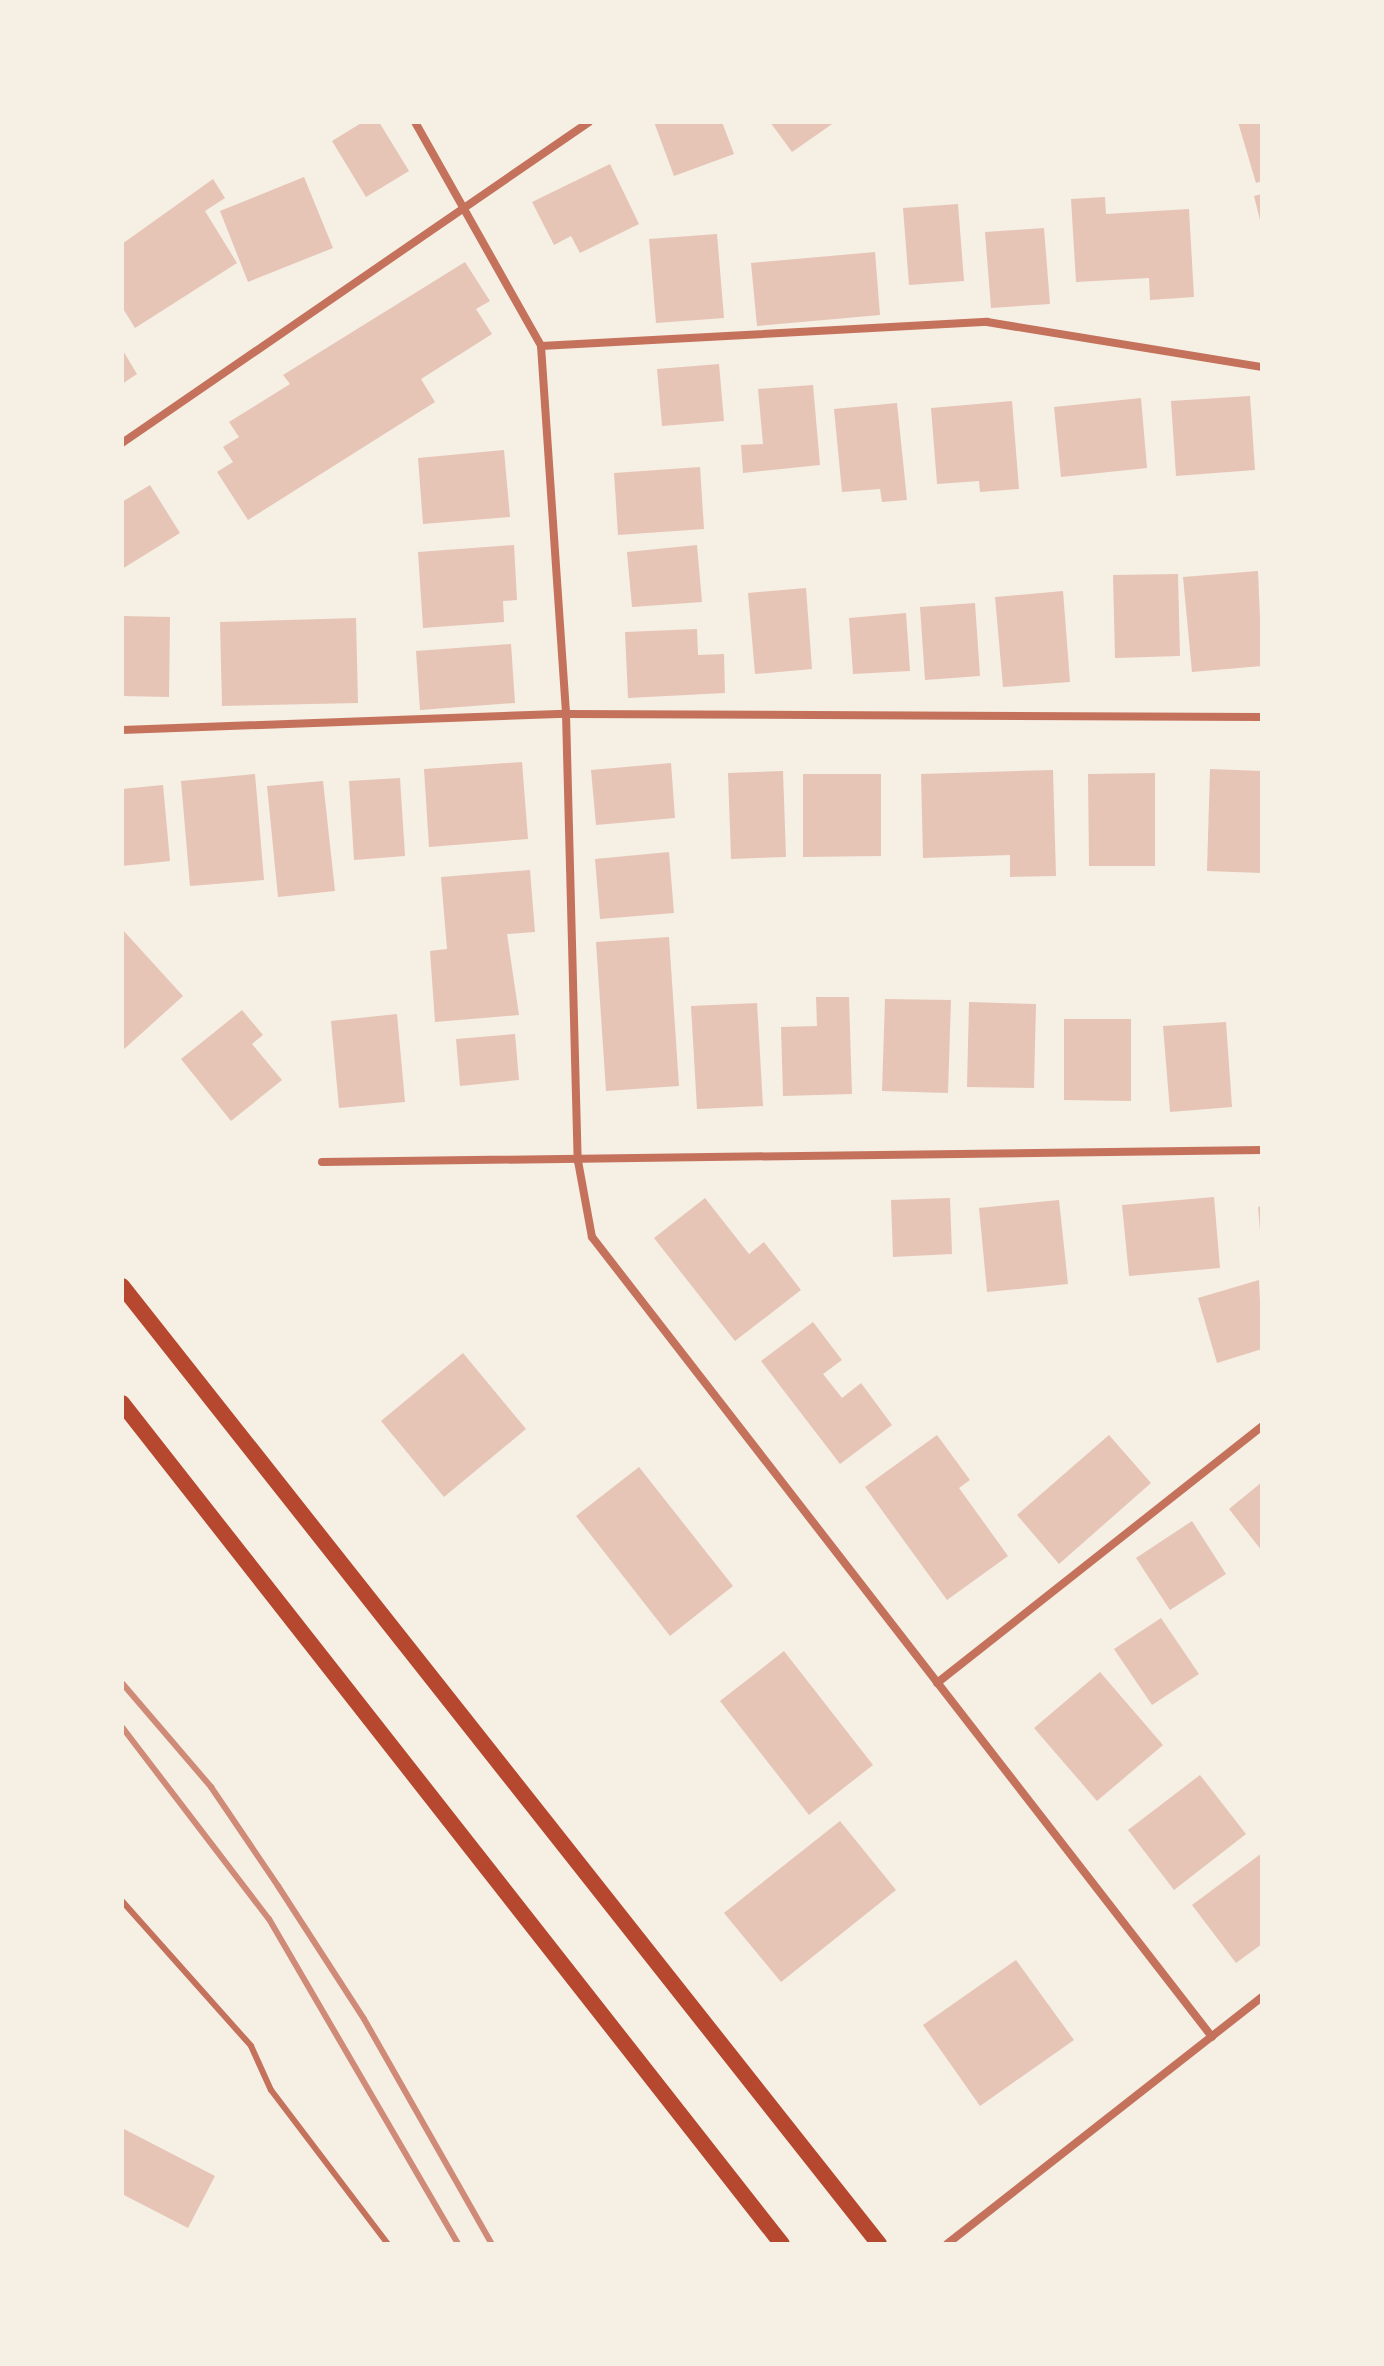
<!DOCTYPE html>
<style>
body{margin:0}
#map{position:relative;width:1384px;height:2366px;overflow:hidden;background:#f6efe4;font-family:"Sofia Sans Condensed",sans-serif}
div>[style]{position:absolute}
.building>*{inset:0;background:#e6c5b7}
.service>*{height:6px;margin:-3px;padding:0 3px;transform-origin:3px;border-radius:3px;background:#c5725c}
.minor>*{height:8px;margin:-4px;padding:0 4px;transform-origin:4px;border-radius:4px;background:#c5725c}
.secondary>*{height:16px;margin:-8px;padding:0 8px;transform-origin:8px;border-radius:8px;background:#b5482f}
.rail>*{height:6px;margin:-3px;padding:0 3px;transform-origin:3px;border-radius:3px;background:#cf8b77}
span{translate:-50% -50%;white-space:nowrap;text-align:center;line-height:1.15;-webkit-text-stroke:6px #f6efe4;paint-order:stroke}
.frame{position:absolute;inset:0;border:124px solid #f6efe4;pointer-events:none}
</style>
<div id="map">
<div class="building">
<i style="clip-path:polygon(363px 122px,379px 122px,409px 171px,366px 197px,332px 141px)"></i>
<i style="clip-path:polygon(654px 122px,722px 122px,734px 154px,674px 176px)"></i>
<i style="clip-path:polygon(770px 122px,835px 122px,792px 152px)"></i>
<i style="clip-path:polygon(1238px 122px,1262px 122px,1262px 181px,1256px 183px)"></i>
<i style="clip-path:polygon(610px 164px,639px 224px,580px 253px,571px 236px,554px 245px,532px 202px)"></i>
<i style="clip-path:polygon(304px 177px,333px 248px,248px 282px,220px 211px)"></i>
<i style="clip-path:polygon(213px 179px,225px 198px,205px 211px,237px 263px,135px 328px,122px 307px,122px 244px)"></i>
<i style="clip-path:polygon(1262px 194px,1262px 224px,1261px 224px,1254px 196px)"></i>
<i style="clip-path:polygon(1105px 197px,1106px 214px,1189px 209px,1194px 297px,1150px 300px,1149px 278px,1076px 282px,1071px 199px)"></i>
<i style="clip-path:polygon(958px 204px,964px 281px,909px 285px,903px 208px)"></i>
<i style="clip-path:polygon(1044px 228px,1050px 304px,991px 308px,985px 232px)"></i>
<i style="clip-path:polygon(717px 234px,724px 318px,656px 323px,649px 239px)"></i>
<i style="clip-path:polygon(875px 252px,880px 315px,757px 326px,751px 263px)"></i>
<i style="clip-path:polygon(465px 262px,490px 301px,476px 309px,492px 334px,421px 379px,435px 402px,248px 520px,217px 472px,233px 462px,223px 447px,239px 437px,229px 422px,290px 384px,283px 375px)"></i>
<i style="clip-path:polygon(122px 349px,137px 374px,122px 384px)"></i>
<i style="clip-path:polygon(719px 364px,724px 421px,662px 426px,657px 369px)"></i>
<i style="clip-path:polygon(813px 385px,820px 465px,743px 473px,741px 445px,763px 444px,758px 389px)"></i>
<i style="clip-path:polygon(1250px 396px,1255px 470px,1176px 476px,1171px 401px)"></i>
<i style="clip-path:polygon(1141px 398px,1147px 468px,1061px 477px,1054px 407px)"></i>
<i style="clip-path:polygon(1012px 401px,1019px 489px,980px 492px,979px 481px,937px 484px,931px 408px)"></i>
<i style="clip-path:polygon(897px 403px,907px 500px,882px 502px,880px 489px,842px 492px,834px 409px)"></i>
<i style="clip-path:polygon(504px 450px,510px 517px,423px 524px,418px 458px)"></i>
<i style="clip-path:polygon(700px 467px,704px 529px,618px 535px,614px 473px)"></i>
<i style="clip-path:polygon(150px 485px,180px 533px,122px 569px,122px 502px)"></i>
<i style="clip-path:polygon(514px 545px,517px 600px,503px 601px,504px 622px,423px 628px,418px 552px)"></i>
<i style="clip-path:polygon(697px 545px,702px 602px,632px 607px,627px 552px)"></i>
<i style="clip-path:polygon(1258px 571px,1262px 666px,1192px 672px,1183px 577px)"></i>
<i style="clip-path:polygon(1178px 574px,1180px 656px,1115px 658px,1113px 575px)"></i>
<i style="clip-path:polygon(806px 588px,812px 669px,755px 674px,748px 593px)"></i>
<i style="clip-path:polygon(1063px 591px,1070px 682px,1003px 687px,995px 597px)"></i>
<i style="clip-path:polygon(975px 603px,980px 676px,925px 680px,920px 607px)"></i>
<i style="clip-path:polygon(906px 613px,910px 671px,853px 674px,849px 618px)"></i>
<i style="clip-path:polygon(122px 616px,170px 617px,169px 697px,122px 696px)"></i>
<i style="clip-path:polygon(356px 618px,358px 703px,222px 706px,220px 622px)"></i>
<i style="clip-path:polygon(697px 629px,698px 655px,724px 654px,725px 693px,628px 698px,625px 632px)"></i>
<i style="clip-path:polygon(511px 644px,515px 703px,420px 710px,416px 651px)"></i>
<i style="clip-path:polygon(522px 762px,528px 839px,429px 847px,424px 769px)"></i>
<i style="clip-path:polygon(671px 763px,675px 818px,596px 825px,591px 770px)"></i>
<i style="clip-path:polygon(1210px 769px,1262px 771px,1262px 873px,1207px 871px)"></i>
<i style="clip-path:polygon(1053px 770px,1056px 876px,1010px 877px,1010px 855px,923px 858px,921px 774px)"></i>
<i style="clip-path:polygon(783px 771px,786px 857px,731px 859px,728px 773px)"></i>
<i style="clip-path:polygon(1155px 773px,1155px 866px,1089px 866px,1088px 774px)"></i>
<i style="clip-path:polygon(255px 774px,264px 880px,190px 886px,181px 781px)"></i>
<i style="clip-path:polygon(803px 774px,881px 774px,881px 856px,803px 857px)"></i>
<i style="clip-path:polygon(400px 778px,405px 856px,354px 860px,349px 781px)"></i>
<i style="clip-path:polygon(323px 781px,335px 891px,278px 897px,267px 786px)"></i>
<i style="clip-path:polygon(163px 785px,170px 861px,122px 866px,122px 789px)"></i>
<i style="clip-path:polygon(669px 852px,674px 913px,600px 919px,595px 859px)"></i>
<i style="clip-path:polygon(530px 870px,535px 932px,507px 934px,519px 1015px,435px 1022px,430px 951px,447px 949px,441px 877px)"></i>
<i style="clip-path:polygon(122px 929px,183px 996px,122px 1051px)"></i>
<i style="clip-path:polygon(669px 937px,679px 1086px,606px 1091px,596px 942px)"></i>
<i style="clip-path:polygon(816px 997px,849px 997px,852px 1094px,783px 1096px,781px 1027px,817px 1026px)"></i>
<i style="clip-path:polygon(885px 999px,951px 1000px,948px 1093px,882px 1091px)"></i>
<i style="clip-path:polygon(969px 1002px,1036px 1004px,1034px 1088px,967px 1087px)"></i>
<i style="clip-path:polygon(757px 1003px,763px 1106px,697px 1109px,691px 1006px)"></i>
<i style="clip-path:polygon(242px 1010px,263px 1035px,252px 1044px,282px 1080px,231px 1121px,181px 1059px)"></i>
<i style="clip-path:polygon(397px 1014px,405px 1102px,339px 1108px,331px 1021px)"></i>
<i style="clip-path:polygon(1064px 1019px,1131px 1019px,1131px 1101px,1064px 1100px)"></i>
<i style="clip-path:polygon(1226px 1022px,1232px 1107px,1170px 1112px,1163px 1026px)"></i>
<i style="clip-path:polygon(515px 1034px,519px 1080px,460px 1086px,456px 1039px)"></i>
<i style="clip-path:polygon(1214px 1197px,1220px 1268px,1129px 1276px,1122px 1205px)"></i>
<i style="clip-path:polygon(705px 1198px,749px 1254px,764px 1242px,801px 1290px,735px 1341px,654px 1238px)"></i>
<i style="clip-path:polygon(950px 1198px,952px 1254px,893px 1257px,891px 1200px)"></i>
<i style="clip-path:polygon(1059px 1200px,1068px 1284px,987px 1292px,979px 1208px)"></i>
<i style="clip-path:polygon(1262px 1206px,1262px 1231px,1260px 1231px,1258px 1207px)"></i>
<i style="clip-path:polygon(1259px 1280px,1262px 1349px,1217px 1363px,1198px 1298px)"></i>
<i style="clip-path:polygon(813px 1322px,842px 1360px,823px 1374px,842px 1398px,861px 1383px,892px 1425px,840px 1464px,761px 1361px)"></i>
<i style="clip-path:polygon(463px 1353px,526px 1429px,444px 1497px,381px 1421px)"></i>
<i style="clip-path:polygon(937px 1435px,970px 1480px,959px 1488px,1008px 1556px,947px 1600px,865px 1487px)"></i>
<i style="clip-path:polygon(1109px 1435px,1151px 1483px,1059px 1564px,1017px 1515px)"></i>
<i style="clip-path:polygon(639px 1467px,733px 1586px,670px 1636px,576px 1516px)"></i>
<i style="clip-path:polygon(1262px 1482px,1262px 1551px,1229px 1509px)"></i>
<i style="clip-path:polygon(1192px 1521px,1226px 1574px,1170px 1610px,1136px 1558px)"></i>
<i style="clip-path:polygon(1161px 1618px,1199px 1674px,1152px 1705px,1114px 1649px)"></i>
<i style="clip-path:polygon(784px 1651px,873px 1765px,809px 1815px,720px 1701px)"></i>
<i style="clip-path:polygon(1100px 1672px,1163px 1745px,1097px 1801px,1034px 1728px)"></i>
<i style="clip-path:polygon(1200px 1775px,1246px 1834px,1174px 1890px,1128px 1830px)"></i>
<i style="clip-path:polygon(840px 1821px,896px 1890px,781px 1982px,724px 1913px)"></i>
<i style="clip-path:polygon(1262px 1853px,1262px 1944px,1236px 1963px,1192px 1905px)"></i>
<i style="clip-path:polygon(1016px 1960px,1074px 2040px,980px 2106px,923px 2025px)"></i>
<i style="clip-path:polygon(122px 2128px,215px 2176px,188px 2228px,122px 2194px)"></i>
</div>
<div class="service">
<i style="left:122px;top:1901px;width:194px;rotate:48.3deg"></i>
<i style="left:251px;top:2046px;width:48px;rotate:65.6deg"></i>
<i style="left:271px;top:2090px;width:193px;rotate:52.8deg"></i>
</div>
<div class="minor">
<i style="left:415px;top:122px;width:257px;rotate:60.6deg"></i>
<i style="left:541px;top:346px;width:369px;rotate:86.1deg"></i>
<i style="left:566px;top:714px;width:447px;rotate:88.5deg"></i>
<i style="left:578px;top:1161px;width:77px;rotate:79.6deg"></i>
<i style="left:592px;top:1237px;width:1012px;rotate:52.22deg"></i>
<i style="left:541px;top:346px;width:447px;rotate:-3.1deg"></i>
<i style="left:987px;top:322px;width:279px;rotate:9.3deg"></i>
<i style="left:122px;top:443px;width:567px;rotate:-34.5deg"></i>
<i style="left:122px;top:730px;width:444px;rotate:-2.1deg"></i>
<i style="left:566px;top:714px;width:696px;rotate:0.25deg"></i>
<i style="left:322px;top:1162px;width:940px;rotate:-0.73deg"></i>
<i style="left:937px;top:1683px;width:414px;rotate:-38.3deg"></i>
<i style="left:947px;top:2244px;width:400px;rotate:-38.1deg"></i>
</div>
<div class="secondary">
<i style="left:122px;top:1286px;width:1221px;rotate:51.68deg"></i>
<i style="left:122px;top:1403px;width:1069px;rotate:51.88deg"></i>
</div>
<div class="rail">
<i style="left:122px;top:1683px;width:137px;rotate:49.4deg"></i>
<i style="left:211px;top:1787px;width:120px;rotate:55.9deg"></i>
<i style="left:278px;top:1886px;width:158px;rotate:57.1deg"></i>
<i style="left:364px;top:2019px;width:259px;rotate:60.4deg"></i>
<i style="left:122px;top:1727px;width:242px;rotate:52.6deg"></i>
<i style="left:269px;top:1919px;width:376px;rotate:59.8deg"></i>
</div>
<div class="frame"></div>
</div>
